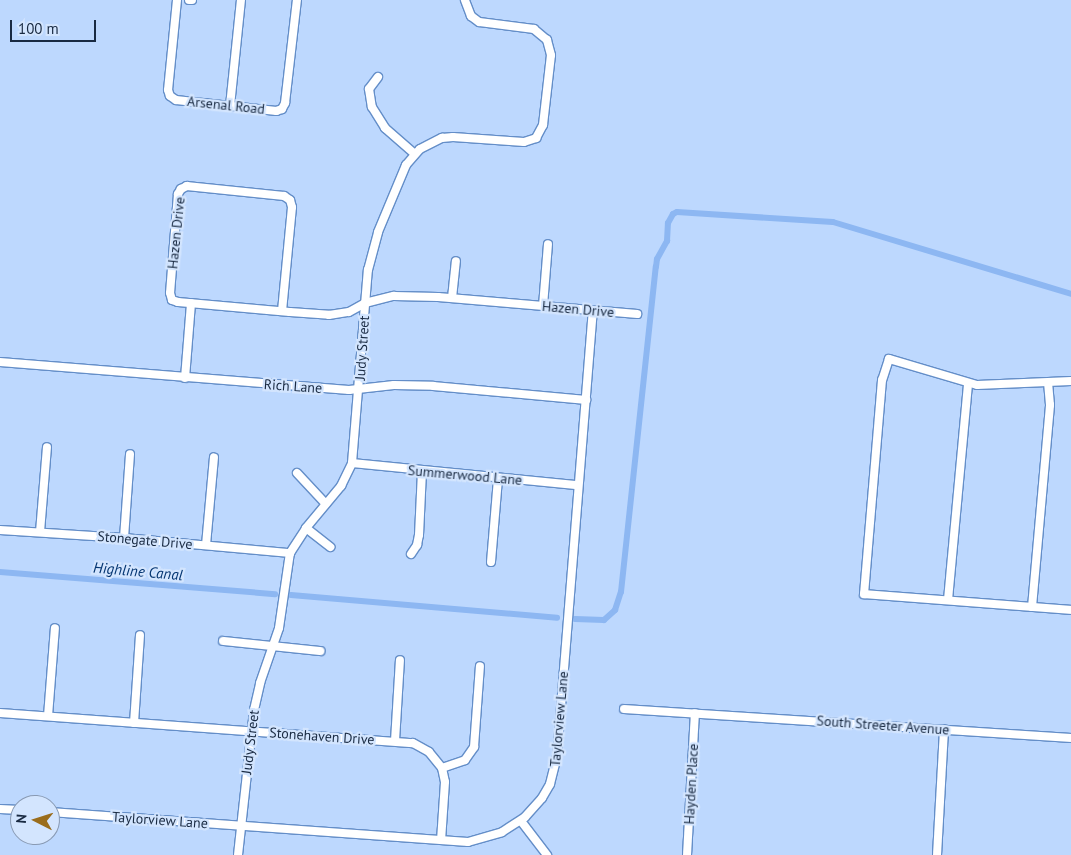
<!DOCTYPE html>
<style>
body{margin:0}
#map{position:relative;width:1071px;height:855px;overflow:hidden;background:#bdd8fe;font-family:"PT Sans",sans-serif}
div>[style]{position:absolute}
.canal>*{height:6px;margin:-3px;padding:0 3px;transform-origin:3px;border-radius:3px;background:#8db7f2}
.roads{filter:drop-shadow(1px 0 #648ec8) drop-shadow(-1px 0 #648ec8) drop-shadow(0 1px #648ec8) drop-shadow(0 -1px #648ec8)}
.minor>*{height:8px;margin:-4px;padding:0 4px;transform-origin:4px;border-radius:4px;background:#fff}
span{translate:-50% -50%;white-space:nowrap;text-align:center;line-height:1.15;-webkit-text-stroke:4.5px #d3e5fe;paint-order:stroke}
.street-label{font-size:14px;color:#192a42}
.water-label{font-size:15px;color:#053672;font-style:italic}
.north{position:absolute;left:10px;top:795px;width:50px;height:50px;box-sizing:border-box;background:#d3e5fe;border:1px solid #899ab3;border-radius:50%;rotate:275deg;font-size:14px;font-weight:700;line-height:20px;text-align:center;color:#192a42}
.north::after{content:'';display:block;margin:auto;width:18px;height:22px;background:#9a6d1c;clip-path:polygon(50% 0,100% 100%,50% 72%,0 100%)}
.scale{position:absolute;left:10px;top:20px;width:86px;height:22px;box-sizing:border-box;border:2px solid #192a42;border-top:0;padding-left:6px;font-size:15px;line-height:18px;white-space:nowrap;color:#192a42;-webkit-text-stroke:4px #d3e5fe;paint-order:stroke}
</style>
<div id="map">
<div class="canal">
<i style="left:0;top:572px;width:276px;rotate:4.6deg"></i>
<i style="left:291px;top:595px;width:267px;rotate:4.9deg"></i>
<i style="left:575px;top:619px;width:29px;rotate:2deg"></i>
<i style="left:604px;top:620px;width:15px;rotate:-42deg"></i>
<i style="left:615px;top:610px;width:19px;rotate:-72deg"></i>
<i style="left:621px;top:592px;width:327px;rotate:-83.9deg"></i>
<i style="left:656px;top:267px;width:8px;rotate:-83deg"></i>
<i style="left:657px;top:259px;width:21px;rotate:-61deg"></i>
<i style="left:667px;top:241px;width:18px;rotate:-87deg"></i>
<i style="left:668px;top:223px;width:10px;rotate:-61deg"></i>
<i style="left:673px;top:214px;width:4px;rotate:-27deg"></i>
<i style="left:677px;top:212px;width:156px;rotate:3.7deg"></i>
<i style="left:833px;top:222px;width:249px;rotate:16.8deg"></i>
</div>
<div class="roads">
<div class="minor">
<i style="left:177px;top:0;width:90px;rotate:95.7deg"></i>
<i style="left:168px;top:90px;width:6px;rotate:72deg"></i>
<i style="left:170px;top:96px;width:7px;rotate:34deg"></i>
<i style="left:176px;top:100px;width:101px;rotate:6.3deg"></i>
<i style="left:276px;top:111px;width:6px;rotate:-18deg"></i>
<i style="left:282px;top:109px;width:7px;rotate:-63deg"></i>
<i style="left:285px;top:103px;width:104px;rotate:-83.4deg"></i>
<i style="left:189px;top:0;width:3px"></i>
<i style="left:378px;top:77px;width:15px;rotate:127deg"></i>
<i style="left:369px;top:89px;width:18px;rotate:81deg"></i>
<i style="left:372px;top:107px;width:25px;rotate:58deg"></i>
<i style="left:385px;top:128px;width:38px;rotate:41deg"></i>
<i style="left:230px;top:106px;width:107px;rotate:-84.1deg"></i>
<i style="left:452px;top:298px;width:37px;rotate:-84deg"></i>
<i style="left:543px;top:306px;width:62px;rotate:-85.4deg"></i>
<i style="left:282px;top:311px;width:104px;rotate:-84.5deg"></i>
<i style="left:292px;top:207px;width:7px;rotate:-106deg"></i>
<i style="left:290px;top:200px;width:7px;rotate:-146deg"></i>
<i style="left:284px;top:196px;width:98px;rotate:-174.1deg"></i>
<i style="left:187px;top:186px;width:7px;rotate:153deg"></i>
<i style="left:181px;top:189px;width:6px;rotate:121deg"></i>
<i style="left:178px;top:194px;width:99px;rotate:94.6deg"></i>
<i style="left:170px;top:293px;width:7px;rotate:74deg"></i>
<i style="left:172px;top:300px;width:6px;rotate:18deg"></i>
<i style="left:178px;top:302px;width:112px;rotate:5.1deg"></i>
<i style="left:290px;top:312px;width:39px;rotate:4deg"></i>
<i style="left:329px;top:315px;width:20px;rotate:-9deg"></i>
<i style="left:349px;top:312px;width:18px;rotate:-29deg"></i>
<i style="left:365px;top:303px;width:30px;rotate:-14deg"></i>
<i style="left:394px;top:296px;width:44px;rotate:1.3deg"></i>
<i style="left:438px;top:297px;width:200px;rotate:4.9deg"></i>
<i style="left:0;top:362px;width:350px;rotate:4.6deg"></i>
<i style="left:349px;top:390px;width:45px;rotate:-6.3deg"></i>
<i style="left:394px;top:385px;width:39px;rotate:1deg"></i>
<i style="left:433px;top:386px;width:154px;rotate:5.2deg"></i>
<i style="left:185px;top:378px;width:75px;rotate:-85.4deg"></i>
<i style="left:1071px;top:381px;width:94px;rotate:177.6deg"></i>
<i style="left:977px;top:385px;width:92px;rotate:-163.5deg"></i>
<i style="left:889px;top:359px;width:22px;rotate:108deg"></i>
<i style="left:882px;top:380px;width:215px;rotate:94.8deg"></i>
<i style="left:864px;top:594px;width:208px;rotate:4.4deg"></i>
<i style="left:352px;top:463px;width:227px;rotate:5.6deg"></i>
<i style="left:297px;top:473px;width:42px;rotate:46.9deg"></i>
<i style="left:306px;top:528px;width:31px;rotate:38deg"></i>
<i style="left:0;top:530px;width:124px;rotate:3.7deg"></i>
<i style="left:124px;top:538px;width:167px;rotate:5.2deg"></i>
<i style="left:40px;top:532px;width:85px;rotate:-85.3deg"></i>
<i style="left:124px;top:538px;width:84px;rotate:-85.9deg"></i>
<i style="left:206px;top:545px;width:88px;rotate:-84.8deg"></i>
<i style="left:411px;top:554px;width:11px;rotate:-56deg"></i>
<i style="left:417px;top:545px;width:10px;rotate:-79deg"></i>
<i style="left:419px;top:535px;width:63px;rotate:-87.3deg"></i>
<i style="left:491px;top:562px;width:83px;rotate:-85.2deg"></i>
<i style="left:948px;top:600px;width:217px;rotate:-84.7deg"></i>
<i style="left:1032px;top:607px;width:203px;rotate:-84.9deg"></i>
<i style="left:1050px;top:405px;width:21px;rotate:-95deg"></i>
<i style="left:223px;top:641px;width:98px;rotate:5.9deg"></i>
<i style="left:624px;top:709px;width:448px;rotate:3.7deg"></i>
<i style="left:0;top:713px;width:414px;rotate:4.2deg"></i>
<i style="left:413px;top:743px;width:18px;rotate:29deg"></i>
<i style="left:429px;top:752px;width:21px;rotate:51deg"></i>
<i style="left:442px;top:768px;width:14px;rotate:78deg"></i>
<i style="left:445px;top:782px;width:58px;rotate:93.9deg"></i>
<i style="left:48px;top:716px;width:88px;rotate:-85.5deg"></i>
<i style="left:134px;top:723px;width:88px;rotate:-86.1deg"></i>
<i style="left:395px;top:741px;width:81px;rotate:-86.5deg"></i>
<i style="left:442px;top:768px;width:24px;rotate:-19deg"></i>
<i style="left:465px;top:760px;width:16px;rotate:-55deg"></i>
<i style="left:474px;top:747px;width:81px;rotate:-85.8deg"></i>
<i style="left:0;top:809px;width:20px;rotate:3deg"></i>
<i style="left:50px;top:812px;width:419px;rotate:4.1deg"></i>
<i style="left:468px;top:842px;width:35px;rotate:-16deg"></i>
<i style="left:502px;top:832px;width:27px;rotate:-33deg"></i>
<i style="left:525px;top:817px;width:25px;rotate:-48deg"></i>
<i style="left:542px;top:798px;width:16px;rotate:-60deg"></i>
<i style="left:550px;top:784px;width:29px;rotate:-76deg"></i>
<i style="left:557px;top:756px;width:447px;rotate:-85.4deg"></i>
<i style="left:521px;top:821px;width:43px;rotate:52.6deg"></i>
<i style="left:238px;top:855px;width:146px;rotate:-83.7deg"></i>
<i style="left:254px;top:710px;width:28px;rotate:-77deg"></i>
<i style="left:260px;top:683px;width:58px;rotate:-70.9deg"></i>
<i style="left:279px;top:628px;width:76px;rotate:-81.7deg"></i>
<i style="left:290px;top:553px;width:30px;rotate:-57deg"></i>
<i style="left:306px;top:528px;width:55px;rotate:-50.2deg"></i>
<i style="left:341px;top:486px;width:25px;rotate:-64deg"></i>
<i style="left:352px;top:463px;width:194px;rotate:-85.3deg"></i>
<i style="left:368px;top:270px;width:39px;rotate:-75deg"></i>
<i style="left:378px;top:232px;width:73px;rotate:-67.3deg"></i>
<i style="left:406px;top:165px;width:21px;rotate:-49deg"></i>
<i style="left:420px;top:149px;width:25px;rotate:-27deg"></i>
<i style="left:442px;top:138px;width:11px;rotate:-5deg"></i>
<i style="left:453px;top:137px;width:71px;rotate:4deg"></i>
<i style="left:524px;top:142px;width:13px;rotate:-18deg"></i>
<i style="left:536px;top:138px;width:15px;rotate:-62deg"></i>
<i style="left:543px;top:125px;width:70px;rotate:-83.5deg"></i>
<i style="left:551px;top:55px;width:16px;rotate:-105deg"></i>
<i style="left:547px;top:40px;width:17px;rotate:-140deg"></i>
<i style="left:534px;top:29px;width:55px;rotate:-172.7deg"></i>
<i style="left:479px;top:22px;width:10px;rotate:-143deg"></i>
<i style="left:471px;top:16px;width:17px;rotate:-111deg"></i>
<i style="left:687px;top:855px;width:142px;rotate:-86.8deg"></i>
<i style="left:937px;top:855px;width:126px;rotate:-86.8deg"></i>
</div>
</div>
<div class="street-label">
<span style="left:226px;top:105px;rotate:6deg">Arsenal Road</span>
<span style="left:176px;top:233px;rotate:-84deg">Hazen Drive</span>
<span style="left:578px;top:309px;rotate:5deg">Hazen Drive</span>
<span style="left:362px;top:348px;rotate:-86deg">Judy Street</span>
<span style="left:293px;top:386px;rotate:4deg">Rich Lane</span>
<span style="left:465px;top:475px;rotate:5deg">Summerwood Lane</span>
<span style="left:145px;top:540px;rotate:5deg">Stonegate Drive</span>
<span style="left:559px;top:719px;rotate:-85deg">Taylorview Lane</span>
<span style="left:883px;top:725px;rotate:4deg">South Streeter Avenue</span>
<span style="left:322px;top:736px;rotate:4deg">Stonehaven Drive</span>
<span style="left:250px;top:742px;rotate:-83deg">Judy Street</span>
<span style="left:691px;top:784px;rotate:-87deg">Hayden Place</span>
<span style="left:160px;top:820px;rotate:4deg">Taylorview Lane</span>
</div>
<div class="water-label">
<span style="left:138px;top:571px;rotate:5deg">Highline Canal</span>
</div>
<div class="north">N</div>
<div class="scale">100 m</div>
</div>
